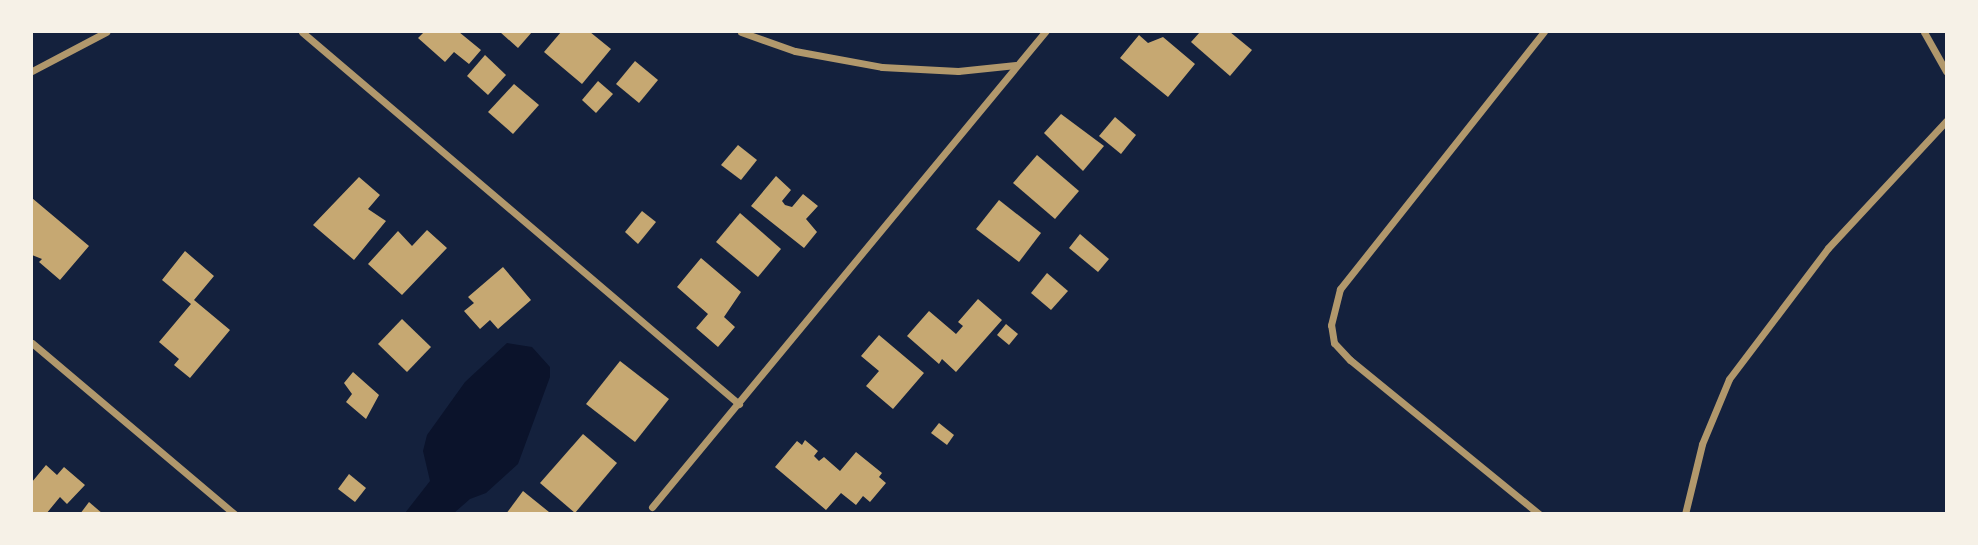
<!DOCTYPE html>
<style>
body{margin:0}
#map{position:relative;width:1978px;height:545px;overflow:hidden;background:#14213d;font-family:Ubuntu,sans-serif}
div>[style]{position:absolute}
.water>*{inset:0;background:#0b132b}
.building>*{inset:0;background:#c6a872}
.minor>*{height:7px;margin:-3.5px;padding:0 3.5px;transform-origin:3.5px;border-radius:3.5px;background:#b1986c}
span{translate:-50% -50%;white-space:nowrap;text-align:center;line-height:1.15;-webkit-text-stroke:7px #f6f1e7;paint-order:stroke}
.frame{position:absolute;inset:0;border:33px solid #f6f1e7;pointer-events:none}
</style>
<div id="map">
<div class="water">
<i style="clip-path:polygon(507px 343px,532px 347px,550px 367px,550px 377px,518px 464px,486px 493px,470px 499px,454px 513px,405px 513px,430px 481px,423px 451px,427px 435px,465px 382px)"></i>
</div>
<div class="building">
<i style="clip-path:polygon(424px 32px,459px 32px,481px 50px,469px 64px,454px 52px,445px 62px,418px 38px)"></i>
<i style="clip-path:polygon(500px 32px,532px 32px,518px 48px)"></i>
<i style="clip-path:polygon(561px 32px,590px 32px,611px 49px,582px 84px,544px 52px)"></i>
<i style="clip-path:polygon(1200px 32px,1230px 32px,1252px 50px,1230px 76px,1191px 42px)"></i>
<i style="clip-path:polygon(1139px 35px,1148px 43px,1163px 37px,1195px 64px,1168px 97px,1120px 58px)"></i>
<i style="clip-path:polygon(485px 55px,506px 75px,488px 95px,467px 76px)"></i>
<i style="clip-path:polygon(635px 61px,658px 80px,639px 103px,616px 84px)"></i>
<i style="clip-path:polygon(598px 81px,613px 94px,596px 113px,582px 100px)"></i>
<i style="clip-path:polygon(514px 84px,539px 105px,513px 134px,488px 112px)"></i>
<i style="clip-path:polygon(1061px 114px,1104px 146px,1083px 171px,1044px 133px)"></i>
<i style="clip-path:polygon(1115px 117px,1136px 135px,1121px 154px,1099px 136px)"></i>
<i style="clip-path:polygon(738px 145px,757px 160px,741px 180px,721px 165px)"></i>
<i style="clip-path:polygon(1037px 155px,1079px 191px,1055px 219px,1013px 183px)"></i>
<i style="clip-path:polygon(776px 176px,791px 190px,782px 201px,785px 205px,792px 207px,803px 194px,818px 206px,806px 219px,817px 232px,804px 248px,751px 206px)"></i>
<i style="clip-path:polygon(359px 177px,380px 195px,368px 209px,386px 221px,354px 260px,313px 225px)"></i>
<i style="clip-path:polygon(32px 198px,89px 246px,60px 280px,39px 262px,42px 259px,32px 255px)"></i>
<i style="clip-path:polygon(999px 200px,1041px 233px,1019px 262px,976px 229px)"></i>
<i style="clip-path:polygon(642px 211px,656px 222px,638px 244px,625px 232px)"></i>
<i style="clip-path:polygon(740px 213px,781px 249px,758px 277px,716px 242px)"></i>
<i style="clip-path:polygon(427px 230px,447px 248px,402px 295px,368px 264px,398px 231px,412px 246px)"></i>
<i style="clip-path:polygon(1080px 234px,1109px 259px,1098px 272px,1069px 248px)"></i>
<i style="clip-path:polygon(185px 251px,214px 276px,194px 300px,230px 330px,190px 378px,174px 365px,179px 359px,159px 342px,191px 304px,162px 280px)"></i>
<i style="clip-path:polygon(701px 258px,741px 292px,724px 317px,735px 327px,718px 347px,696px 328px,708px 314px,677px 287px)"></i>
<i style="clip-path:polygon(503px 267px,531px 300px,498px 329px,490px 320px,480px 329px,464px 311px,474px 303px,468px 297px)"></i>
<i style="clip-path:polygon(1047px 273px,1068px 291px,1051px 310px,1031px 293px)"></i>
<i style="clip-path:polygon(978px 299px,1002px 320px,956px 372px,942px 359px,939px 364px,907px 336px,929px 311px,956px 334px,963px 326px,958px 322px)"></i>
<i style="clip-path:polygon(402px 319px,431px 347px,407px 372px,378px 344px)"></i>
<i style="clip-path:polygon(1006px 324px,1018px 334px,1009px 345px,997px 335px)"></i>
<i style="clip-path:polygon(879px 335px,924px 373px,893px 409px,866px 386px,879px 371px,861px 356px)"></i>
<i style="clip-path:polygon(620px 361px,669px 399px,635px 442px,586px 404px)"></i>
<i style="clip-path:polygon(353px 372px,379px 395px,366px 419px,346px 402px,352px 394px,344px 383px)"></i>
<i style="clip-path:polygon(939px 423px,954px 435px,947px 445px,931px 433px)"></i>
<i style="clip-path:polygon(583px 434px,617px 463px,575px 513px,540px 483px)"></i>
<i style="clip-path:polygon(805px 440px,818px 451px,814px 456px,819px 461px,824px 457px,840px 471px,856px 452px,882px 473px,879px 477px,886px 483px,870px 502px,863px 496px,856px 505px,841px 493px,826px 510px,775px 467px,797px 441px,802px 445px)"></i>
<i style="clip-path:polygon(46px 465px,57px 475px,64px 467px,85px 485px,67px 504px,60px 497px,46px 514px,32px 514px,32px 482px)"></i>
<i style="clip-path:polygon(349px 474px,366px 488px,355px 502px,338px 489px)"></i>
<i style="clip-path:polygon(523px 491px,549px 512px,548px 514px,506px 514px)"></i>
<i style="clip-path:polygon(89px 502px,103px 514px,80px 514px)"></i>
</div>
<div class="minor">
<i style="left:302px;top:32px;width:574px;rotate:40.41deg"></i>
<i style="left:741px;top:32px;width:57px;rotate:19.4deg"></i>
<i style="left:795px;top:51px;width:88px;rotate:10.4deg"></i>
<i style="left:882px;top:67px;width:76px;rotate:3deg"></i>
<i style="left:958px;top:71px;width:58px;rotate:-5.9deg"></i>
<i style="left:1924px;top:32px;width:45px;rotate:60.6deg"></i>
<i style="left:32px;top:71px;width:84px;rotate:-27.8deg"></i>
<i style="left:32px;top:343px;width:265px;rotate:40.2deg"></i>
<i style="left:652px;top:507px;width:617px;rotate:-50.4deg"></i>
<i style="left:1539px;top:514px;width:244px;rotate:-140.8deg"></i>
<i style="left:1350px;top:360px;width:23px;rotate:-133deg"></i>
<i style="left:1334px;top:343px;width:18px;rotate:-99deg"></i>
<i style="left:1331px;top:325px;width:37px;rotate:-76deg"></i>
<i style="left:1340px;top:289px;width:328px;rotate:-51.6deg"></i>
<i style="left:1685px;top:514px;width:72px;rotate:-76.3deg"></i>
<i style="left:1702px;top:444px;width:70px;rotate:-67.4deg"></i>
<i style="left:1729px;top:379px;width:164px;rotate:-52.9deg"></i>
<i style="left:1828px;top:248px;width:173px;rotate:-47.1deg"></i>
</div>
<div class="frame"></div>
</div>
